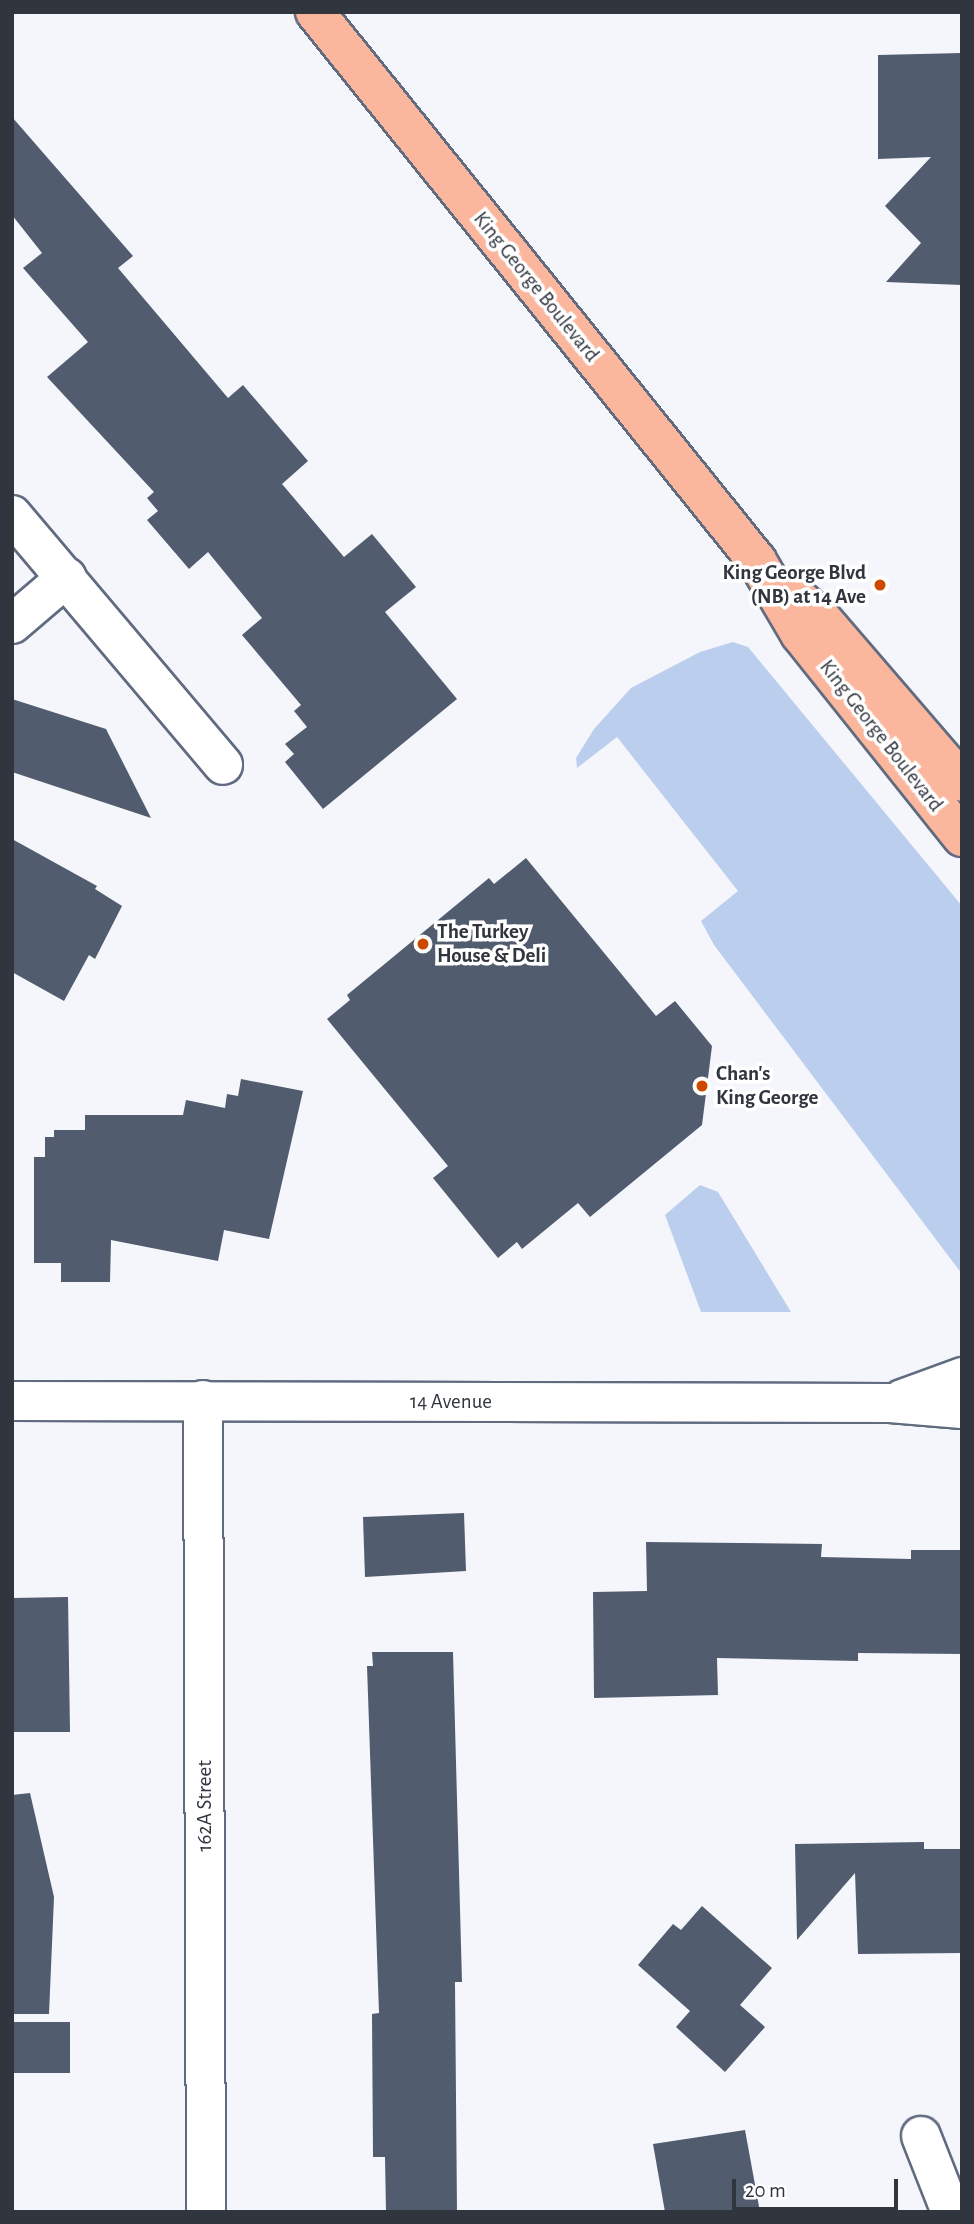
<!DOCTYPE html>
<style>
body{margin:0}
#map{position:relative;width:974px;height:2224px;overflow:hidden;background:#f4f6fb;font-family:"Alegreya Sans",sans-serif}
div>[style]{position:absolute}
.green>*{inset:0;background:#bcceee}
.building>*{inset:0;background:#515c6f}
.roads{filter:drop-shadow(2px 0 #606b7f) drop-shadow(-2px 0 #606b7f) drop-shadow(0 2px #606b7f) drop-shadow(0 -2px #606b7f)}
.minor>*{height:38px;margin:-19px;padding:0 19px;transform-origin:19px;border-radius:19px;background:#fff}
.major>*{height:38px;margin:-19px;padding:0 19px;transform-origin:19px;border-radius:19px;background:#fab79e}
.dots>*{width:19px;height:19px;translate:-50% -50%;box-sizing:border-box;border:4px solid #fff;border-radius:50%}
span{translate:-50% -50%;white-space:nowrap;text-align:center;line-height:1.15;-webkit-text-stroke:7px #fff;paint-order:stroke}
.street-label{font-size:21px;color:#30353e}
.poi-label{font-size:21px;color:#30353e;font-weight:700}
.right{translate:-100% -50%;text-align:right}
.left{translate:0 -50%;text-align:left}
.frame{position:absolute;inset:0;border:14px solid #30353e;pointer-events:none}
.scale{position:absolute;left:732px;top:2179px;width:166px;height:32px;box-sizing:border-box;border:4px solid #30353e;border-top:0;padding-left:9px;font-size:21px;line-height:24px;white-space:nowrap;color:#30353e;-webkit-text-stroke:5px #fff;paint-order:stroke}
</style>
<div id="map">
<div class="green">
<i style="clip-path:polygon(733px 642px,748px 647px,962px 906px,962px 1274px,714px 945px,701px 921px,738px 891px,617px 737px,577px 768px,576px 758px,594px 729px,631px 688px,700px 652px)"></i>
<i style="clip-path:polygon(700px 1185px,718px 1192px,791px 1312px,701px 1312px,665px 1215px)"></i>
</div>
<div class="building">
<i style="clip-path:polygon(962px 53px,962px 285px,886px 282px,921px 243px,885px 206px,931px 157px,878px 159px,878px 55px)"></i>
<i style="clip-path:polygon(12px 117px,133px 256px,118px 268px,228px 398px,243px 385px,308px 461px,282px 484px,344px 557px,372px 534px,416px 587px,385px 612px,457px 699px,323px 809px,285px 762px,294px 754px,285px 744px,307px 727px,294px 711px,301px 705px,242px 635px,262px 618px,208px 552px,189px 569px,147px 520px,158px 511px,147px 498px,154px 492px,47px 377px,88px 342px,23px 268px,42px 253px,12px 215px)"></i>
<i style="clip-path:polygon(12px 699px,106px 729px,151px 818px,12px 772px)"></i>
<i style="clip-path:polygon(12px 839px,97px 886px,95px 889px,122px 906px,95px 959px,89px 955px,64px 1001px,12px 972px)"></i>
<i style="clip-path:polygon(526px 858px,656px 1016px,675px 1001px,712px 1046px,702px 1125px,590px 1217px,578px 1203px,522px 1249px,517px 1242px,498px 1258px,433px 1178px,448px 1166px,327px 1019px,350px 1000px,347px 995px,489px 878px,494px 884px)"></i>
<i style="clip-path:polygon(241px 1079px,303px 1091px,269px 1239px,224px 1230px,218px 1261px,111px 1240px,110px 1282px,61px 1282px,61px 1263px,34px 1263px,34px 1157px,45px 1157px,45px 1137px,54px 1137px,54px 1130px,85px 1130px,85px 1115px,183px 1115px,186px 1100px,225px 1108px,227px 1094px,238px 1096px)"></i>
<i style="clip-path:polygon(464px 1513px,466px 1571px,365px 1577px,363px 1517px)"></i>
<i style="clip-path:polygon(646px 1542px,822px 1544px,821px 1557px,911px 1559px,911px 1550px,962px 1550px,962px 1654px,858px 1653px,858px 1661px,717px 1658px,718px 1695px,594px 1698px,593px 1592px,647px 1591px)"></i>
<i style="clip-path:polygon(68px 1597px,70px 1732px,12px 1732px,12px 1598px)"></i>
<i style="clip-path:polygon(372px 1652px,453px 1652px,462px 1982px,455px 1982px,457px 2212px,386px 2212px,385px 2157px,373px 2157px,372px 2014px,379px 2013px,367px 1666px,373px 1666px)"></i>
<i style="clip-path:polygon(30px 1793px,54px 1897px,49px 2014px,12px 2014px,12px 1795px)"></i>
<i style="clip-path:polygon(924px 1842px,924px 1849px,962px 1849px,962px 1953px,858px 1954px,855px 1873px,797px 1940px,795px 1844px)"></i>
<i style="clip-path:polygon(702px 1906px,772px 1968px,740px 2005px,765px 2027px,725px 2072px,676px 2027px,690px 2011px,638px 1965px,673px 1924px,681px 1930px)"></i>
<i style="clip-path:polygon(12px 2022px,70px 2022px,70px 2073px,12px 2073px)"></i>
<i style="clip-path:polygon(745px 2130px,760px 2212px,665px 2212px,653px 2144px)"></i>
</div>
<div class="roads">
<div class="minor">
<i style="left:12px;top:515px;width:327px;rotate:49.8deg"></i>
<i style="left:12px;top:624px;width:72px;rotate:-40.5deg"></i>
<i style="left:902px;top:1399px;width:64px;rotate:-20.1deg"></i>
<i style="left:203px;top:1400px;width:812px;rotate:89.79deg"></i>
<i style="left:12px;top:1401px;width:878px;rotate:0.13deg"></i>
<i style="left:890px;top:1403px;width:72px;rotate:4.8deg"></i>
<i style="left:921px;top:2136px;width:82px;rotate:68.5deg"></i>
</div>
<div class="major">
<i style="left:315px;top:12px;width:705px;rotate:51.16deg"></i>
<i style="left:757px;top:561px;width:85px;rotate:59.5deg"></i>
<i style="left:800px;top:634px;width:260px;rotate:51.4deg"></i>
<i style="left:790px;top:591px;width:41px;rotate:41.1deg"></i>
<i style="left:821px;top:618px;width:216px;rotate:49.3deg"></i>
</div>
</div>
<div class="dots">
<i style="left:880px;top:585px;background:#cd4900"></i>
<i style="left:423px;top:944px;background:#cd4900"></i>
<i style="left:702px;top:1086px;background:#cd4900"></i>
</div>
<div class="street-label">
<span style="left:536px;top:287px;rotate:51deg">King George Boulevard</span>
<span style="left:881px;top:736px;rotate:52deg">King George Boulevard</span>
<span style="left:451px;top:1402px">14 Avenue</span>
<span style="left:205px;top:1806px;rotate:-90deg">162A Street</span>
</div>
<div class="poi-label">
<span class="right" style="left:866px;top:585px">King George Blvd<br>(NB) at 14 Ave</span>
<span class="left" style="left:437px;top:944px">The Turkey<br>House &amp; Deli</span>
<span class="left" style="left:716px;top:1086px">Chan's<br>King George</span>
</div>
<div class="frame"></div>
<div class="scale">20 m</div>
</div>
